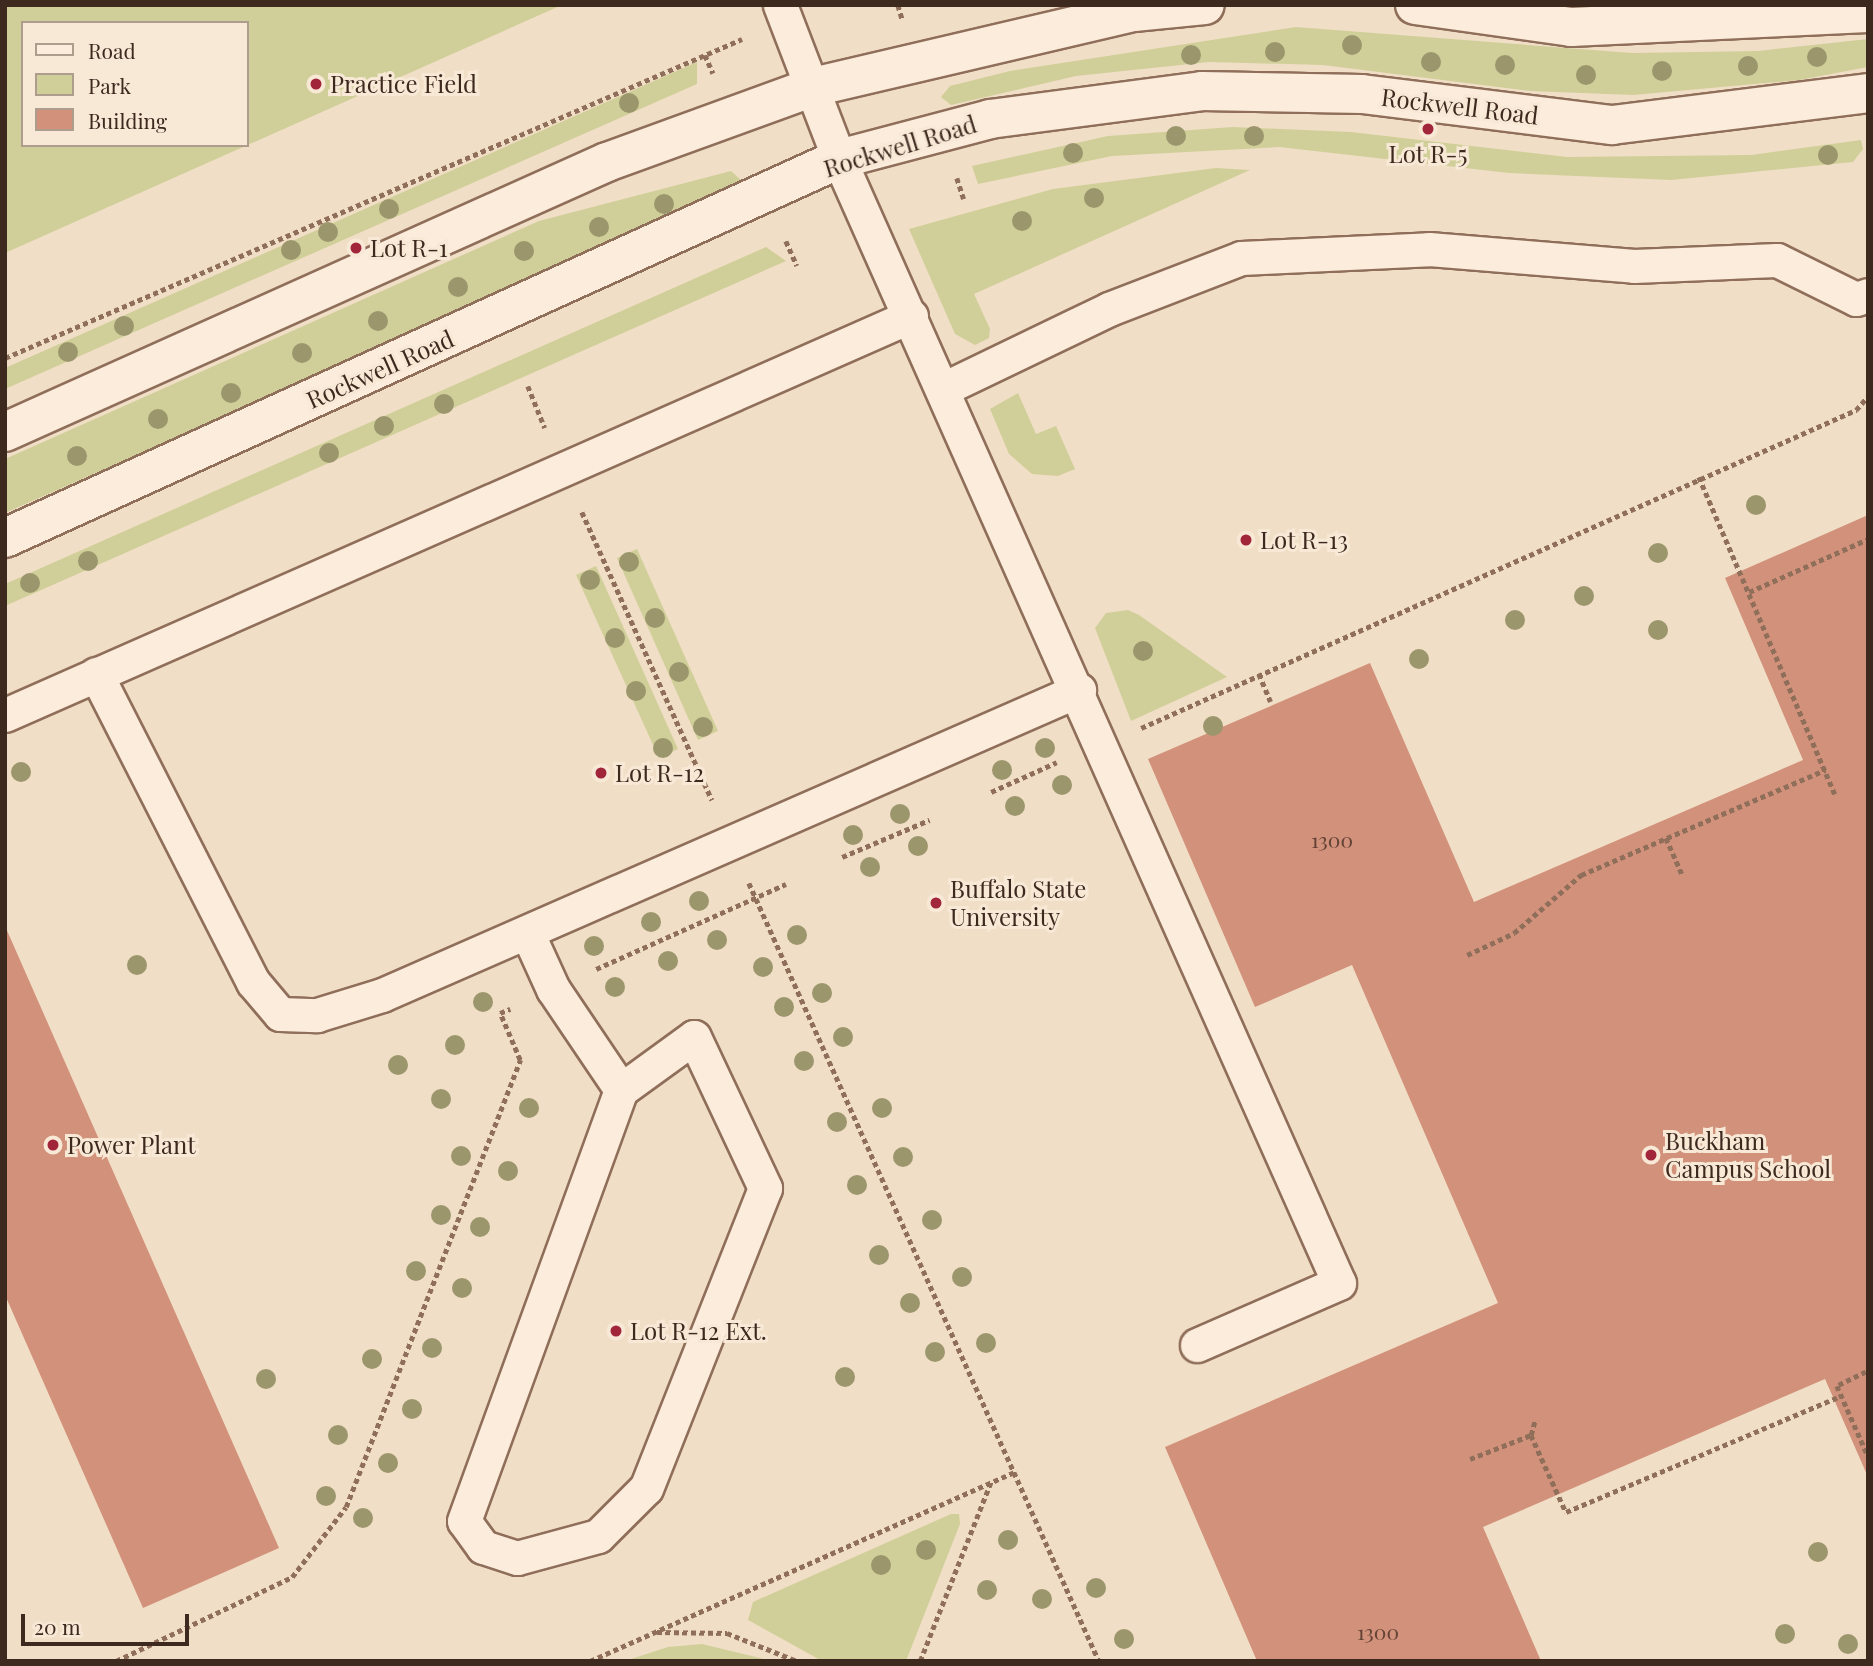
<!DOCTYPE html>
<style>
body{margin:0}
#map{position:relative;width:1873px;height:1666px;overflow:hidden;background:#f1dec6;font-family:"Playfair Display",serif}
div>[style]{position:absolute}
.green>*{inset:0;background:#d1cf99}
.building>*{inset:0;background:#d2917a}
.path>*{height:4.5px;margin-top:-2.25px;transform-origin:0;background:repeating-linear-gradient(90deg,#8f6e5a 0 5px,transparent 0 8.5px)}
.roads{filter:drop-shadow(2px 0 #8f6e5a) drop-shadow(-2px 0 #8f6e5a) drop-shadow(0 2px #8f6e5a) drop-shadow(0 -2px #8f6e5a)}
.lane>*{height:33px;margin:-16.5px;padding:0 16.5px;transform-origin:16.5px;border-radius:16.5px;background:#fbecdb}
.secondary>*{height:38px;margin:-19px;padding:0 19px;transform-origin:19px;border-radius:19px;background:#fbecdb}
.trees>*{width:20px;height:20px;margin:-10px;border-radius:50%;background:#9c966d}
.dots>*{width:19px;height:19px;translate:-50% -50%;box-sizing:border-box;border:4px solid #f8e9d7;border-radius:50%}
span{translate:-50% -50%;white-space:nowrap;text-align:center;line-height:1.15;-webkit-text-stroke:6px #f8e9d7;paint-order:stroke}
.number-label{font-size:21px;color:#634336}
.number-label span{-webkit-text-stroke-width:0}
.poi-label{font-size:24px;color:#3e291f}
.left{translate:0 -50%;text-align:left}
.street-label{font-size:24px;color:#3e291f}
.frame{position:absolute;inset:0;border:7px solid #3e291f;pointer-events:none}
.legend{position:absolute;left:21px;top:21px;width:228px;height:126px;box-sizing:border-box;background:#f8e9d7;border:2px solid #ae9c8d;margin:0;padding:9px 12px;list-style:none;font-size:21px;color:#3e291f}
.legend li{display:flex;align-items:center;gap:14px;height:35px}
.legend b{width:35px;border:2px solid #ae9c8d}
.scale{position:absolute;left:21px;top:1614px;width:168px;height:32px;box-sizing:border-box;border:4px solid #3e291f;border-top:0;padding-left:9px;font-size:21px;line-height:24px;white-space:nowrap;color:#3e291f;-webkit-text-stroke:5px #f8e9d7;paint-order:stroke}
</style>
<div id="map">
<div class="green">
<i style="clip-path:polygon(evenodd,5px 5px,562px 5px,5px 253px,5px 5px,23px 23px,247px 23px,247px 145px,23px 145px,23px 23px)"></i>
<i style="clip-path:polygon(1296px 27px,1632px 53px,1758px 51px,1868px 39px,1868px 67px,1799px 80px,1633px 95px,1530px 91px,1323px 65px,1209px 62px,1076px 76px,951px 105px,941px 97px,950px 86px,1010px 71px)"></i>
<i style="clip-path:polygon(697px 62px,697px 84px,5px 389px,5px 368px)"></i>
<i style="clip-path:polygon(1233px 127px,1351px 132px,1567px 157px,1751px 155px,1861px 140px,1863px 149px,1853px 162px,1671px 180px,1509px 173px,1279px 147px,1112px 156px,978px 184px,972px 166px,1108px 136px)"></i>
<i style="clip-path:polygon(1216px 168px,1250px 170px,974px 294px,990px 329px,989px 338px,975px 345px,955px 334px,909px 229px,1053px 189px)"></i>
<i style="clip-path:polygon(731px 171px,741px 180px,735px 190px,5px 513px,5px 459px,539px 221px)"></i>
<i style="clip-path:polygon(766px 247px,786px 261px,5px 606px,5px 584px)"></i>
<i style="clip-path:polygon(1018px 393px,1036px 434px,1056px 426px,1075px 469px,1058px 476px,1032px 474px,1009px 454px,990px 409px)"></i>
<i style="clip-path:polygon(637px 549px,718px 731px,698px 740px,617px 558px)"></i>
<i style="clip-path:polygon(596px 566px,678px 749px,659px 758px,576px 575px)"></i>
<i style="clip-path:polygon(1128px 610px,1139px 615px,1227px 677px,1131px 721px,1095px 628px,1106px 613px)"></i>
<i style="clip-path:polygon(951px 1514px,959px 1514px,960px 1524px,906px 1661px,822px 1661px,748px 1620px,753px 1602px)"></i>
<i style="clip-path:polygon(702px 1644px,772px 1661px,625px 1661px,668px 1647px)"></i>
</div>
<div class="building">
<i style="clip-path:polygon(1868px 515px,1868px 1477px,1825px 1379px,1483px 1527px,1541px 1661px,1257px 1661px,1165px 1447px,1498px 1303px,1352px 965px,1255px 1007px,1148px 759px,1370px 663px,1474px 902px,1803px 760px,1725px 578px)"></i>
<i style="clip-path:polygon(5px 926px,279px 1548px,143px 1608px,5px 1295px)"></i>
</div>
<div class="path">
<i style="left:898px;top:5px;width:14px;rotate:73deg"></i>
<i style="left:705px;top:55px;width:20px;rotate:66deg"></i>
<i style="left:957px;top:178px;width:22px;rotate:72deg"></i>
<i style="left:786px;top:241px;width:27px;rotate:66deg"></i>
<i style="left:5px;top:358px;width:803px;rotate:-23.4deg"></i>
<i style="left:528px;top:386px;width:45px;rotate:68deg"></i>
<i style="left:1699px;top:477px;width:345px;rotate:66.8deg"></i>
<i style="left:582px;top:512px;width:316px;rotate:65.7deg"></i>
<i style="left:1749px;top:592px;width:130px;rotate:-24deg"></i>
<i style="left:1259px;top:674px;width:30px;rotate:67deg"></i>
<i style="left:1141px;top:728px;width:783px;rotate:-23.98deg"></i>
<i style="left:1856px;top:410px;width:18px;rotate:-49deg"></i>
<i style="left:991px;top:792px;width:72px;rotate:-24.4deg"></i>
<i style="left:1666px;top:838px;width:39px;rotate:66deg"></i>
<i style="left:842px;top:857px;width:95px;rotate:-23deg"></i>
<i style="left:749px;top:883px;width:853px;rotate:65.78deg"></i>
<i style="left:1467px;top:955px;width:52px;rotate:-25.1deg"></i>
<i style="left:1514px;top:933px;width:89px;rotate:-40.9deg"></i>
<i style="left:1581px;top:875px;width:266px;rotate:-23.3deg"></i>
<i style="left:596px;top:969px;width:208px;rotate:-24.1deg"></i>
<i style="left:1866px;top:1372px;width:32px;rotate:154deg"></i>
<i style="left:1837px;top:1386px;width:77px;rotate:66.1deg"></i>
<i style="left:1531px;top:1435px;width:16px;rotate:-75deg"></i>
<i style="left:1470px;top:1459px;width:66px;rotate:-21.5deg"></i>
<i style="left:1531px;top:1435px;width:85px;rotate:65.6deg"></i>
<i style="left:1566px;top:1512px;width:298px;rotate:-22.9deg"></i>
<i style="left:657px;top:1632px;width:70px;rotate:0.8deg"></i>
<i style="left:727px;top:1633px;width:75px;rotate:21.8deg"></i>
<i style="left:116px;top:1661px;width:195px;rotate:-25.5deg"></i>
<i style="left:292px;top:1577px;width:88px;rotate:-52.4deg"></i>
<i style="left:346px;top:1507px;width:480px;rotate:-68.7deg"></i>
<i style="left:520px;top:1060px;width:51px;rotate:-113.1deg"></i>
<i style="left:500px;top:1013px;width:11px;rotate:-22deg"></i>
<i style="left:590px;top:1661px;width:464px;rotate:-24deg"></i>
<i style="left:920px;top:1661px;width:193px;rotate:-68.4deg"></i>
</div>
<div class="roads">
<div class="lane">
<i style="left:780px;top:5px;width:165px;rotate:69deg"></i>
<i style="left:839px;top:159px;width:1230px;rotate:66.02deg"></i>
<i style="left:1339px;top:1283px;width:155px;rotate:156.4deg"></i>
<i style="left:945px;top:388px;width:182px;rotate:-25.7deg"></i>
<i style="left:1109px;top:309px;width:142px;rotate:-21.1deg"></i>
<i style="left:1241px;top:258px;width:188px;rotate:-2.7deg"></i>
<i style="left:1429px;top:249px;width:206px;rotate:4.7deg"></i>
<i style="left:1634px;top:266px;width:143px;rotate:-2.4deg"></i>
<i style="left:1777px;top:260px;width:88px;rotate:26.3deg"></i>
<i style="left:1856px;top:299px;width:13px;rotate:-18deg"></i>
<i style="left:96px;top:674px;width:346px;rotate:63deg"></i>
<i style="left:253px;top:982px;width:42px;rotate:49.8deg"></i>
<i style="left:280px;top:1014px;width:37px;rotate:2deg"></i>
<i style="left:317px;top:1015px;width:68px;rotate:-17.1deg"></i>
<i style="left:382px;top:995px;width:761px;rotate:-23.63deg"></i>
<i style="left:5px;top:715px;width:990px;rotate:-23.77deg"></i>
<i style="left:527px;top:932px;width:63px;rotate:65.5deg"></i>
<i style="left:553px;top:989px;width:122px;rotate:56deg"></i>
<i style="left:621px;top:1090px;width:90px;rotate:-36deg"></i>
<i style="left:694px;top:1037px;width:167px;rotate:64.8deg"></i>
<i style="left:765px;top:1188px;width:323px;rotate:111.6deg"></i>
<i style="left:646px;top:1488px;width:68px;rotate:135deg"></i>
<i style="left:598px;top:1536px;width:84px;rotate:164.8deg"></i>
<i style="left:517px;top:1558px;width:36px;rotate:-162deg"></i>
<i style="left:483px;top:1547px;width:32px;rotate:-126deg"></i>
<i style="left:464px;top:1521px;width:459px;rotate:-70deg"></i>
</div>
<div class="secondary">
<i style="left:1415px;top:5px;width:158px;rotate:8deg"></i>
<i style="left:1571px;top:27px;width:297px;rotate:-2.7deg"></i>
<i style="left:5px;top:432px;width:660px;rotate:-24.16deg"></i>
<i style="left:607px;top:162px;width:219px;rotate:-20deg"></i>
<i style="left:813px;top:87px;width:330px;rotate:-13.2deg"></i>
<i style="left:1134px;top:12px;width:71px;rotate:-5.6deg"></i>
<i style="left:5px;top:538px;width:916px;rotate:-24.44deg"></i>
<i style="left:839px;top:159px;width:156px;rotate:-14.8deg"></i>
<i style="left:990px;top:119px;width:214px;rotate:-7.5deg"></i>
<i style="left:1202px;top:91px;width:160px;rotate:1.1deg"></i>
<i style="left:1362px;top:94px;width:252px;rotate:7.1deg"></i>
<i style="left:1612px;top:125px;width:258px;rotate:-7.1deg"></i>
</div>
</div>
<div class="trees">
<i style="left:1352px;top:45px"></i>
<i style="left:1275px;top:52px"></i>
<i style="left:1191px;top:55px"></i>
<i style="left:1817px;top:57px"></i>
<i style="left:1431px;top:62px"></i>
<i style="left:1505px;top:65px"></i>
<i style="left:1748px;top:66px"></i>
<i style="left:1662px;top:71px"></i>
<i style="left:1586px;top:75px"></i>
<i style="left:629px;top:103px"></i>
<i style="left:1176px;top:136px"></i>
<i style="left:1254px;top:136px"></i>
<i style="left:1073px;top:153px"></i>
<i style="left:1828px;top:155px"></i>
<i style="left:1094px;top:198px"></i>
<i style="left:664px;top:204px"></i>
<i style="left:389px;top:209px"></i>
<i style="left:1022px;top:221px"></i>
<i style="left:599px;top:227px"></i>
<i style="left:328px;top:232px"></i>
<i style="left:291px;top:250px"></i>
<i style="left:524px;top:251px"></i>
<i style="left:458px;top:287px"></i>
<i style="left:378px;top:321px"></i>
<i style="left:124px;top:326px"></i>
<i style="left:68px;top:352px"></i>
<i style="left:302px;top:353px"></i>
<i style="left:231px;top:393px"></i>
<i style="left:444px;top:404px"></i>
<i style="left:158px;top:419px"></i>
<i style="left:384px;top:426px"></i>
<i style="left:329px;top:453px"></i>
<i style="left:77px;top:456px"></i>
<i style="left:1756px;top:505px"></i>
<i style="left:1658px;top:553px"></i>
<i style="left:88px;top:561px"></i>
<i style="left:629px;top:562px"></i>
<i style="left:590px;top:580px"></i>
<i style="left:30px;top:583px"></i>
<i style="left:1584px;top:596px"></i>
<i style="left:655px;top:618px"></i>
<i style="left:1515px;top:620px"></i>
<i style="left:1658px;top:630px"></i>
<i style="left:615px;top:638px"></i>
<i style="left:1143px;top:651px"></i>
<i style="left:1419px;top:659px"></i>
<i style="left:679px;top:672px"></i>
<i style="left:636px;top:691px"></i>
<i style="left:1213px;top:726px"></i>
<i style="left:703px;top:727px"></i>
<i style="left:663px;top:748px"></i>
<i style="left:1045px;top:748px"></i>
<i style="left:1002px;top:770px"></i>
<i style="left:21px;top:772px"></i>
<i style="left:1062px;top:785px"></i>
<i style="left:1015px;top:806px"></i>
<i style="left:900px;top:814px"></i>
<i style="left:853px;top:835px"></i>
<i style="left:918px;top:846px"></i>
<i style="left:870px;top:867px"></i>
<i style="left:699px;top:901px"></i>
<i style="left:651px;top:922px"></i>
<i style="left:797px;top:935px"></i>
<i style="left:717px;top:940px"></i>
<i style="left:594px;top:946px"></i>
<i style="left:668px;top:961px"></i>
<i style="left:137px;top:965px"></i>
<i style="left:763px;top:967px"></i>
<i style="left:615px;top:987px"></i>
<i style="left:822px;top:993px"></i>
<i style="left:483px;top:1002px"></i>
<i style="left:784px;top:1007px"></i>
<i style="left:843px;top:1037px"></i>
<i style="left:455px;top:1045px"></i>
<i style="left:804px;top:1061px"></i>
<i style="left:398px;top:1065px"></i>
<i style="left:441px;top:1099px"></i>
<i style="left:529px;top:1108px"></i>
<i style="left:882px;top:1108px"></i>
<i style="left:837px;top:1122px"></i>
<i style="left:461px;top:1156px"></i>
<i style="left:903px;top:1157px"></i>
<i style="left:508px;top:1171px"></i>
<i style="left:857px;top:1185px"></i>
<i style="left:441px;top:1215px"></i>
<i style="left:932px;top:1220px"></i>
<i style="left:480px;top:1227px"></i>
<i style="left:879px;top:1255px"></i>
<i style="left:416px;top:1271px"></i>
<i style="left:962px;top:1277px"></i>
<i style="left:462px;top:1288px"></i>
<i style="left:910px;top:1303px"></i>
<i style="left:986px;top:1343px"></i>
<i style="left:432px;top:1348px"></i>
<i style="left:935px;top:1352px"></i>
<i style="left:372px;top:1359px"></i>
<i style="left:845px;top:1377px"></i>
<i style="left:266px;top:1379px"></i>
<i style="left:412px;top:1409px"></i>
<i style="left:338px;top:1435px"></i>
<i style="left:388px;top:1463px"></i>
<i style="left:326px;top:1496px"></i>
<i style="left:363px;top:1518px"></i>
<i style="left:1008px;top:1540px"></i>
<i style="left:926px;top:1550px"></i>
<i style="left:1818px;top:1552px"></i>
<i style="left:881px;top:1565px"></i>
<i style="left:1096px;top:1588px"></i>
<i style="left:987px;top:1590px"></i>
<i style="left:1042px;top:1599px"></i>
<i style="left:1785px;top:1634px"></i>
<i style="left:1124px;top:1639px"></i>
<i style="left:1848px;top:1644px"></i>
</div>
<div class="dots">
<i style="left:316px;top:84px;background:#a2263a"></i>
<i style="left:1428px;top:129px;background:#a2263a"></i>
<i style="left:356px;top:248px;background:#a2263a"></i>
<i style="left:1246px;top:540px;background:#a2263a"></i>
<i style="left:601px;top:773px;background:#a2263a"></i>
<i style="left:936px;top:903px;background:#a2263a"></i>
<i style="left:53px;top:1145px;background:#a2263a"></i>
<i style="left:1651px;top:1155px;background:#a2263a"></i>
<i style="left:616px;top:1331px;background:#a2263a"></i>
</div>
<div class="number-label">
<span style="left:1332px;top:839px">1300</span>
<span style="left:1378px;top:1631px">1300</span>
</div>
<div class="poi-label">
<span class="left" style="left:330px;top:84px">Practice Field</span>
<span style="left:1428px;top:154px">Lot R-5</span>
<span class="left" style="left:370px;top:248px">Lot R-1</span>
<span class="left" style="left:1260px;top:540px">Lot R-13</span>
<span class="left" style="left:615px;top:773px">Lot R-12</span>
<span class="left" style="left:950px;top:903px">Buffalo State<br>University</span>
<span class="left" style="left:1665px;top:1155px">Buckham<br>Campus School</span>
<span class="left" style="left:67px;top:1145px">Power Plant</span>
<span class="left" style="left:630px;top:1331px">Lot R-12 Ext.</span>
</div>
<div class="street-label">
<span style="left:1460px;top:106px;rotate:7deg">Rockwell Road</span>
<span style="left:900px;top:146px;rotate:-17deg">Rockwell Road</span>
<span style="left:380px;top:369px;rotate:-24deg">Rockwell Road</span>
</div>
<div class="frame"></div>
<ul class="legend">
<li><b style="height:9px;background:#fbecdb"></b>Road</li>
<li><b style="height:19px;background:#d1cf99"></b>Park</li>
<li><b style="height:19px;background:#d2917a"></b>Building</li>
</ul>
<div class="scale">20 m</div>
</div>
